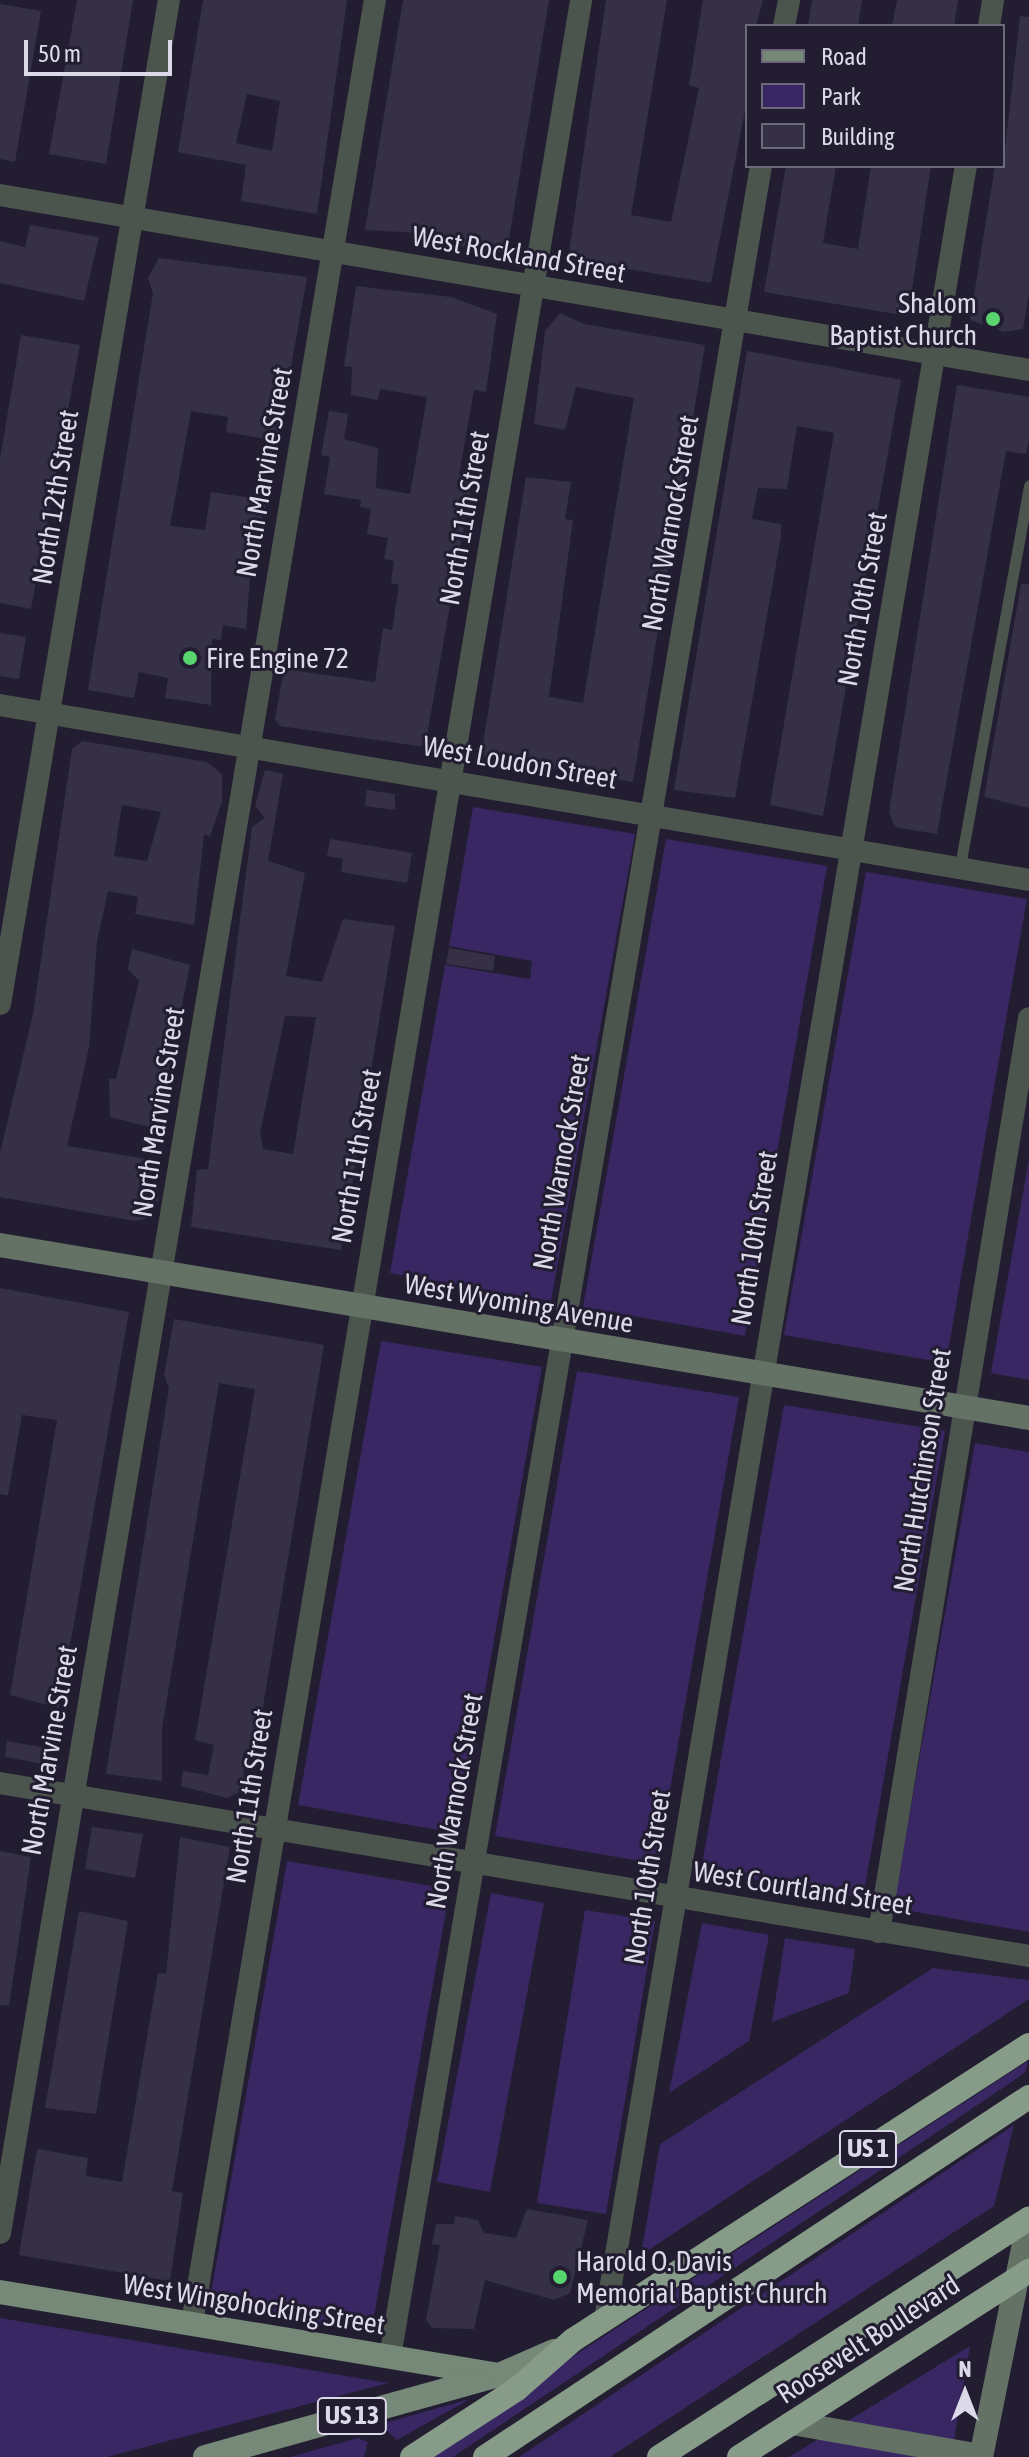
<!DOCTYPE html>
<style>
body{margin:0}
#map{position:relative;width:1029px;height:2457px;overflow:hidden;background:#221d31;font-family:"Asap Condensed",sans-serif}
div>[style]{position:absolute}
.green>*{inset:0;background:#382762}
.building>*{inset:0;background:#353046}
.lane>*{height:11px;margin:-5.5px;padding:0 5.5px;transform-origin:5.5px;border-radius:5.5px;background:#4c554d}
.street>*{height:22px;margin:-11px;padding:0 11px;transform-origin:11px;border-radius:11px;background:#4c554d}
.secondary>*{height:24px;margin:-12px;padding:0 12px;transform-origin:12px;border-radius:12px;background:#647165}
.primary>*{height:24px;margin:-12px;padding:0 12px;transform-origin:12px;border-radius:12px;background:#768877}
.highway>*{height:24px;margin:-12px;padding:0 12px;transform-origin:12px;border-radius:12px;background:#879c88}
.dots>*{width:22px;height:22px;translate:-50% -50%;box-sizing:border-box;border:4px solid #221d31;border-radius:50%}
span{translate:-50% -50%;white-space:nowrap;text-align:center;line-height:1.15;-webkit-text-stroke:6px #221d31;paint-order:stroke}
.shield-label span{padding:2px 6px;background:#221d31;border:2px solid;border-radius:6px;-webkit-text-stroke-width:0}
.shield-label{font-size:26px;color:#dcdae8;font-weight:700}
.street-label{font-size:28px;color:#dcdae8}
.poi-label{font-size:28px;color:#dcdae8}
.right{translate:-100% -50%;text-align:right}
.left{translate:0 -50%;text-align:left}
.legend{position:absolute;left:745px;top:24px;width:260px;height:144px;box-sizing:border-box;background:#221d31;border:2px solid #6c697a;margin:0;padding:10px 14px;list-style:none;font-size:24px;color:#dcdae8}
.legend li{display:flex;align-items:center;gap:16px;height:40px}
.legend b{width:40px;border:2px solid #6c697a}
.north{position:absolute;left:925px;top:2353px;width:80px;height:80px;-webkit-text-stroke:6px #221d31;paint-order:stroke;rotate:0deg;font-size:22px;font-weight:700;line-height:32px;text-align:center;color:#dcdae8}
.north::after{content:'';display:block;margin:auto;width:28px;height:36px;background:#dcdae8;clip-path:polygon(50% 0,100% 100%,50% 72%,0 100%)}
.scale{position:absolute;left:24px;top:40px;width:148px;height:36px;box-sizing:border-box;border:4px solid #dcdae8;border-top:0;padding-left:10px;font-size:24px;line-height:28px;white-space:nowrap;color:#dcdae8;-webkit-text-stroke:6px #221d31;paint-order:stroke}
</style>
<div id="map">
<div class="green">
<i style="clip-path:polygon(473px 807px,635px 834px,551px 1301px,390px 1273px,445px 965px,530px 979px,532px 961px,449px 946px)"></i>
<i style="clip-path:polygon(666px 839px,827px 866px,745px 1336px,583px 1307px)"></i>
<i style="clip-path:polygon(866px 872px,1027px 899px,946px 1363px,784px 1335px)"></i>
<i style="clip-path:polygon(1029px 1159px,1029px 1380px,991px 1373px)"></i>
<i style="clip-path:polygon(381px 1341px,542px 1367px,460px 1834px,298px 1805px)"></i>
<i style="clip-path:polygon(577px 1371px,739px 1397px,657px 1864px,495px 1836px)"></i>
<i style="clip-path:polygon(784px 1405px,945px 1431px,863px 1898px,701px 1870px)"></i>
<i style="clip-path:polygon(975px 1443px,1029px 1452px,1029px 1932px,893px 1908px)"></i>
<i style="clip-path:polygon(287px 1861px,450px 1889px,371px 2333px,209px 2305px)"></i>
<i style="clip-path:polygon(491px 1893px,544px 1903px,490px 2192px,437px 2182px)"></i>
<i style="clip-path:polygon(585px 1910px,655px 1921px,606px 2214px,537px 2203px)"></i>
<i style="clip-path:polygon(702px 1923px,769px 1935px,749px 2041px,669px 2093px)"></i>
<i style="clip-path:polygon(785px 1938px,855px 1949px,849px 1993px,772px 2022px)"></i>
<i style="clip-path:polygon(933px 1968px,1029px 1980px,1029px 1999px,641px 2255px,660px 2144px)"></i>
<i style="clip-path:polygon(1028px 2061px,1025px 2073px,453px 2457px,418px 2457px)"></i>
<i style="clip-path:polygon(1014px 2125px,994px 2206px,610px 2457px,519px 2457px)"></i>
<i style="clip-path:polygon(0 2318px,388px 2383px,107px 2457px,0 2457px)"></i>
<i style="clip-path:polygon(970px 2346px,951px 2457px,789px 2457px)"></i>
<i style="clip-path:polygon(470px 2399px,397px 2440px,381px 2425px,381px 2424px)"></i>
<i style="clip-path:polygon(358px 2438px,368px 2442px,364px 2457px,290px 2457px)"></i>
</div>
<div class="building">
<i style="clip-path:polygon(77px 0,133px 0,106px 164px,49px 154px)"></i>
<i style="clip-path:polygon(evenodd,203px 0,347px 0,317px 214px,241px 201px,246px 165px,178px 152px,203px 0,247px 94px,280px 101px,272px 151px,236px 143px,247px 94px)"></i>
<i style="clip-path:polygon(403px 0,549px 0,508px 245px,500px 252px,435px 242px,436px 234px,365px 230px)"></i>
<i style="clip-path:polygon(606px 0,667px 0,631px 215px,671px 222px,699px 88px,689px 85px,703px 0,763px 0,756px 26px,747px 26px,746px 106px,711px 283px,568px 259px)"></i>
<i style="clip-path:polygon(812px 0,862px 0,858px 26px,808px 26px)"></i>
<i style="clip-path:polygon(897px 0,958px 0,954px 26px,892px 26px)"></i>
<i style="clip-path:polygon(0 4px,41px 11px,15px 162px,0 159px)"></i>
<i style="clip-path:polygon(1020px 16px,1029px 17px,1029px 294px,1023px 329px,1004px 332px,970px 320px,995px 166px,1003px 166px)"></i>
<i style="clip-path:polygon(786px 166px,836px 166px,823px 243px,858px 249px,871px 166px,931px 166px,908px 316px,764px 292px)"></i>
<i style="clip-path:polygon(30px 225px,99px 237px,84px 301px,0 283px,0 241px,25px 247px)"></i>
<i style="clip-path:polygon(159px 258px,307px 277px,278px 441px,226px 432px,228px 417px,191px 411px,170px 526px,205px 530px,211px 492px,267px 500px,252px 553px,246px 629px,223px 625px,221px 640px,212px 639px,211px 705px,165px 698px,168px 678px,139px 672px,134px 698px,88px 690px,153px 293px,148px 278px)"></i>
<i style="clip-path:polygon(356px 286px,451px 297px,497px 314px,486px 392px,474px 390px,459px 475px,471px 477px,471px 486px,425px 747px,280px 726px,275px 719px,284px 669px,375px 682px,383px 628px,392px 630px,399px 585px,391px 583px,394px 561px,384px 559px,388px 538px,367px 534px,371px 509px,360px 507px,361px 500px,324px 494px,330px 457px,321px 455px,329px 411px,348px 414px,344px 439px,378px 448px,376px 488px,410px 494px,427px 397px,380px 389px,378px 400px,351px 395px,352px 367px,344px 366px)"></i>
<i style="clip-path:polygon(560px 313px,584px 324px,705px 345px,633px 782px,481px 756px,526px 477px,571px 482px,565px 519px,573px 520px,549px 697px,583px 703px,591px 656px,634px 398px,576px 387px,565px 430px,534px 424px,545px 331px)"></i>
<i style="clip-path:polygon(21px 335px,80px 345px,31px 609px,0 603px,0 458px)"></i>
<i style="clip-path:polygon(747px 351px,901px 380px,823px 816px,770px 805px,834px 433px,797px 426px,787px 489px,758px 488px,752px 519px,781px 524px,781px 536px,735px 798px,674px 790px)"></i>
<i style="clip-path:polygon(957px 385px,1029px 397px,1029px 441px,1026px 454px,1006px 451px,937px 834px,895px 827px,889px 812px)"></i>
<i style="clip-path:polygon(1021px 584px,1029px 584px,1029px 808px,984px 797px)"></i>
<i style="clip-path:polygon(0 633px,26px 637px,19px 679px,0 676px)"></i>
<i style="clip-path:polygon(evenodd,82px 741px,207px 762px,222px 774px,222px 802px,210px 836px,204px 835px,194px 925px,135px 914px,138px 897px,108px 891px,97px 941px,89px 1047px,67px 1146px,154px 1160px,159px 1201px,150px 1200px,146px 1219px,135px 1221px,0 1197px,0 1153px,33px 1014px,72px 749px,82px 741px,122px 805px,161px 812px,147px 861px,114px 856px,122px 805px)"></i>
<i style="clip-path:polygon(evenodd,265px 770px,283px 774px,268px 861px,305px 873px,286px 976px,322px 982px,343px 919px,395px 926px,341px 1250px,191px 1227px,197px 1170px,208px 1169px,252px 827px,265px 818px,255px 806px,265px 770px,285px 1016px,316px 1017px,293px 1154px,263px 1149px,260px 1133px,285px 1016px)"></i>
<i style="clip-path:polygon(367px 790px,395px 794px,395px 810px,365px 806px)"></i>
<i style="clip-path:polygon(330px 839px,412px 853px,407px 883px,341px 872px,343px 859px,327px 856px)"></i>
<i style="clip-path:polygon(449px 948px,495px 956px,493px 971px,446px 964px)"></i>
<i style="clip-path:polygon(132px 949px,190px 965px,157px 1129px,110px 1117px,109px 1078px,116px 1079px,139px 981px,128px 969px)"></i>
<i style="clip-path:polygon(0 1288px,129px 1312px,59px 1708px,10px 1695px,57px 1420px,22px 1415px,8px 1495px,0 1494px)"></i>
<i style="clip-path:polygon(174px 1319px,324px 1345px,261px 1718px,251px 1755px,243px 1753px,244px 1790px,227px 1798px,181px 1786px,183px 1771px,208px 1775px,214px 1745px,195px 1740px,255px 1389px,219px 1383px,162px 1729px,162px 1781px,106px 1774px,169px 1388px,164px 1375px)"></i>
<i style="clip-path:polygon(7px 1741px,52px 1749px,49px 1765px,5px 1757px)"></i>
<i style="clip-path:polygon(92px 1827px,143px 1834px,135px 1878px,85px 1869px)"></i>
<i style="clip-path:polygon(180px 1837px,230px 1847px,172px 2191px,183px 2193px,170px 2281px,19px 2255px,37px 2149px,88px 2158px,86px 2176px,122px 2182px,158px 1973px,166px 1974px)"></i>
<i style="clip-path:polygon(0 1851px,31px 1857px,9px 2006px,0 2005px)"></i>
<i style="clip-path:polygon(79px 1911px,128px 1921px,96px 2114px,45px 2108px)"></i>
<i style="clip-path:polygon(527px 2209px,588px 2220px,570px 2293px,554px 2300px,485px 2280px,474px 2329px,432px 2328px,426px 2320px,440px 2245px,432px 2244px,436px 2224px,454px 2224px,455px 2216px,478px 2220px,484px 2233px,516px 2238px)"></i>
</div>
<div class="lane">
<i style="left:960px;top:866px;width:387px;rotate:-79.7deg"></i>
</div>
<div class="street">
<i style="left:784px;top:26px;width:26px;rotate:-79deg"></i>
<i style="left:989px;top:26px;width:26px;rotate:-81deg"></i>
<i style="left:0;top:195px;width:1044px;rotate:9.65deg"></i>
<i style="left:0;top:705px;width:1044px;rotate:9.65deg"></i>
<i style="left:0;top:1004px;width:1018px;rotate:-80.45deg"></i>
<i style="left:0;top:1783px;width:1043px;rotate:9.54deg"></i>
<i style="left:879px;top:1932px;width:926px;rotate:-80.68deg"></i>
<i style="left:0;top:2233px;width:2264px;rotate:-80.47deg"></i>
<i style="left:605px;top:2320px;width:2184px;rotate:-80.49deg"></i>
<i style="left:192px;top:2323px;width:2355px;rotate:-80.49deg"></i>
<i style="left:390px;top:2357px;width:2222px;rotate:-80.39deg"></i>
</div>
<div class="secondary">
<i style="left:0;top:1245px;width:1043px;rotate:9.54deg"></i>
<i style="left:792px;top:2423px;width:192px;rotate:9.9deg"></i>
<i style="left:981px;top:2457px;width:243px;rotate:-78.6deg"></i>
</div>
<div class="primary">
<i style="left:0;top:2292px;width:506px;rotate:9.44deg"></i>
<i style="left:205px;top:2457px;width:305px;rotate:-15.6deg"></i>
<i style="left:499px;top:2375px;width:60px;rotate:-23.6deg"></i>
</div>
<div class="highway">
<i style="left:412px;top:2457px;width:125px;rotate:-32.9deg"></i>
<i style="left:517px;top:2389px;width:74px;rotate:-41.2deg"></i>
<i style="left:573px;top:2340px;width:543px;rotate:-32.9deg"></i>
<i style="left:485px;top:2457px;width:652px;rotate:-33.5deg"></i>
<i style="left:659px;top:2457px;width:440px;rotate:-32.8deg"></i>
<i style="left:739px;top:2457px;width:345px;rotate:-32.7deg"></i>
</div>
<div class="dots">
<i style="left:993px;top:319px;background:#59d56f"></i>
<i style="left:190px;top:658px;background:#59d56f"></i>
<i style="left:560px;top:2277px;background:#59d56f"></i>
</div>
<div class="shield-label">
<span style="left:868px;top:2149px">US 1</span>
<span style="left:352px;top:2416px">US 13</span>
</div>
<div class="street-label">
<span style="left:519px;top:254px;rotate:10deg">West Rockland Street</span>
<span style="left:264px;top:472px;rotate:-80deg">North Marvine Street</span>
<span style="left:55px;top:497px;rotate:-81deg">North 12th Street</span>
<span style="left:464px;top:518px;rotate:-80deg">North 11th Street</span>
<span style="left:670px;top:523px;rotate:-80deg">North Warnock Street</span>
<span style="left:862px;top:599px;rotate:-80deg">North 10th Street</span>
<span style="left:520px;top:762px;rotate:10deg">West Loudon Street</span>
<span style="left:158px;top:1112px;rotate:-81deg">North Marvine Street</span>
<span style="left:356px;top:1156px;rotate:-80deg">North 11th Street</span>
<span style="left:561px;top:1162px;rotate:-80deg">North Warnock Street</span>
<span style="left:754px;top:1238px;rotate:-81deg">North 10th Street</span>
<span style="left:519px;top:1303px;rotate:10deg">West Wyoming Avenue</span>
<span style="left:922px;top:1470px;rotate:-81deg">North Hutchinson Street</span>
<span style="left:49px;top:1750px;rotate:-80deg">North Marvine Street</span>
<span style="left:249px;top:1796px;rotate:-81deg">North 11th Street</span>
<span style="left:454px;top:1801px;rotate:-80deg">North Warnock Street</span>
<span style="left:647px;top:1877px;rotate:-81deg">North 10th Street</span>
<span style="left:803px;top:1888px;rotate:9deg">West Courtland Street</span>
<span style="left:254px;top:2304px;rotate:9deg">West Wingohocking Street</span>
<span style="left:868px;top:2339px;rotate:-33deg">Roosevelt Boulevard</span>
</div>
<div class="poi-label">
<span class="right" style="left:977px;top:319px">Shalom<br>Baptist Church</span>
<span class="left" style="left:206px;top:658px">Fire Engine 72</span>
<span class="left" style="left:576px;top:2277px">Harold O. Davis<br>Memorial Baptist Church</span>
</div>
<ul class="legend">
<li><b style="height:10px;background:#768877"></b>Road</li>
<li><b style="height:22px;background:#382762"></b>Park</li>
<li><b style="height:22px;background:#353046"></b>Building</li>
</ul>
<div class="north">N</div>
<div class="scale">50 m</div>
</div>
